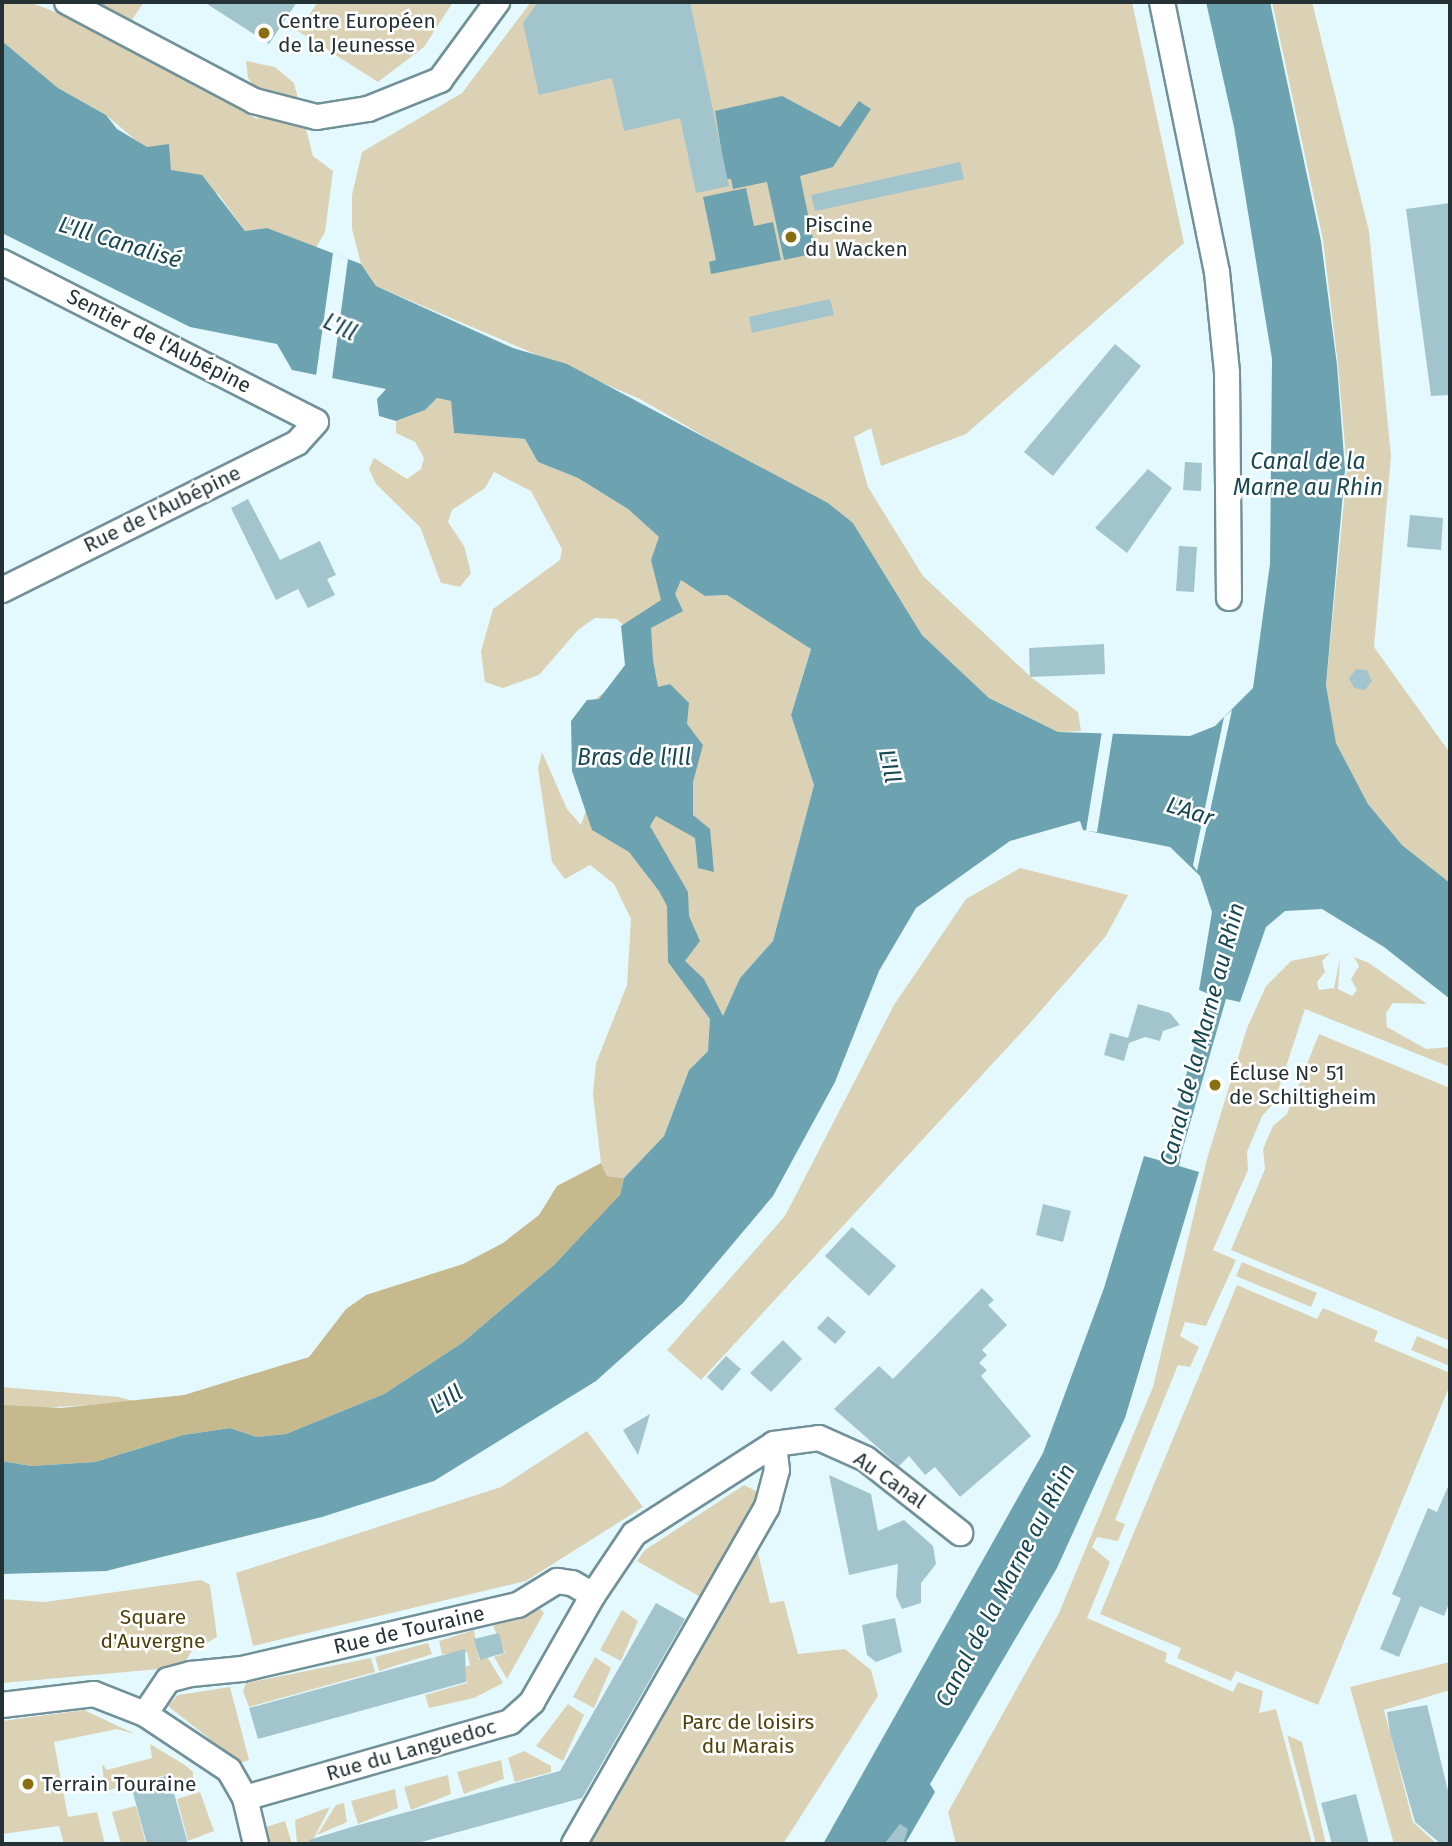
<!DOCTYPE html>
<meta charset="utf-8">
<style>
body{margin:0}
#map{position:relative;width:1452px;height:1846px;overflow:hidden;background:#e4f9fe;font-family:"Fira Sans",sans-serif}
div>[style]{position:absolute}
.green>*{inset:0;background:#dbd2b6}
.forest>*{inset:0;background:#c7b98e}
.water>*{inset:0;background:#6da3b0}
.pier>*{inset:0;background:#e4f9fe}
.building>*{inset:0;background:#a2c4cc}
.roads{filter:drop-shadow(2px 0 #719199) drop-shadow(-2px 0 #719199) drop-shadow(0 2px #719199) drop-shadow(0 -2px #719199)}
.minor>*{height:24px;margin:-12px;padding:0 12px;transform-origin:12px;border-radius:12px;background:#fff}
.dots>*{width:19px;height:19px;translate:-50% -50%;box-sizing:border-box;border:4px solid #fff;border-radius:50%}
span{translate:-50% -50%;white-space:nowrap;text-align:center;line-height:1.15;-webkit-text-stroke:5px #fff;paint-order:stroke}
.poi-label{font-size:21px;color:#243235}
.left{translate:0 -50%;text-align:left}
.street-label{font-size:21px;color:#243235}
.park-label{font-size:21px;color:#51410b}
.water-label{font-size:23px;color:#174752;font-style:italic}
.frame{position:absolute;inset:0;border:4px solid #243235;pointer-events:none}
</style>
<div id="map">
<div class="green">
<i style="clip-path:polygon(2px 2px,29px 2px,89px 25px,257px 119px,264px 100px,248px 78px,246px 61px,275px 67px,294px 83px,313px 156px,333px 171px,325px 232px,316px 248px,267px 228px,245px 231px,219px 195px,171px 170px,106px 115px,58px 88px,2px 41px)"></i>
<i style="clip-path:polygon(94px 2px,144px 2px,132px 20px)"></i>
<i style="clip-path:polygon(318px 2px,453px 2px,424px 47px,378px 82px,298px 31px)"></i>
<i style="clip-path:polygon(531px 2px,1132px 2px,1184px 243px,966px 434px,881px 466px,871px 428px,854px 437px,868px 487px,923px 576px,1032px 678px,1078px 712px,1081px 731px,1058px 732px,989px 698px,922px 635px,853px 523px,640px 399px,376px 286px,361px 264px,352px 229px,352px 195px,362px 152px,462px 93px)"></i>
<i style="clip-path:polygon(1272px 2px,1312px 2px,1369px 231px,1391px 456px,1374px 647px,1450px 753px,1450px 883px,1402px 845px,1368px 804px,1336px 743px,1326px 685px,1347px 470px,1338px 365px,1323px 240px)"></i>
<i style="clip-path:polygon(437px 398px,451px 401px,454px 433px,525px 439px,538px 462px,578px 478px,628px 509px,676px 552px,705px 596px,727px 595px,811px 648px,791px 715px,814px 785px,773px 941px,740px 978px,708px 1051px,689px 1070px,664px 1136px,624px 1178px,607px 1176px,601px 1163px,593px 1094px,596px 1063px,627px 985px,631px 919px,614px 884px,590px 865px,565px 879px,552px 862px,538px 769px,542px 752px,567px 809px,581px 825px,589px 801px,580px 711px,625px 676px,633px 635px,617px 619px,595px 618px,578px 630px,539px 675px,503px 688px,485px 682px,481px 651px,493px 609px,560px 560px,562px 549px,531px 491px,494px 472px,485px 488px,452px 510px,448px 522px,464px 546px,471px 573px,460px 587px,441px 583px,420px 527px,376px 484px,369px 469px,374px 458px,407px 479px,421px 469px,424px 458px,415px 442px,396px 433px,396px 421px,425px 410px)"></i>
<i style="clip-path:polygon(1020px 868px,1128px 895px,1106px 936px,1030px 1023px,701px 1380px,667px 1350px,785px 1216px,894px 1005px,966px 899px)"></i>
<i style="clip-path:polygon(1330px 953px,1322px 961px,1325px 972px,1317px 982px,1319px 990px,1334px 988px,1340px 958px,1338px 989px,1352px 996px,1357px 990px,1351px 979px,1359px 966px,1354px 957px,1369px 963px,1427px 1004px,1393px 1003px,1386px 1013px,1387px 1027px,1426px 1049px,1450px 1047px,1450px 1067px,1305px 1009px,1274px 1103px,1262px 1116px,1247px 1152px,1248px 1170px,1213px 1250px,1236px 1260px,1206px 1326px,1185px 1322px,1180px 1336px,1199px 1347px,1190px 1367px,1178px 1365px,1115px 1520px,1125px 1524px,1118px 1541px,1097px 1537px,1092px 1547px,1110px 1562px,1087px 1618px,1167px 1653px,1165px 1662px,1233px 1692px,1238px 1682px,1263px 1691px,1259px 1713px,1276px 1709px,1312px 1844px,956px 1844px,948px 1812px,1059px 1613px,1153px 1387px,1207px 1159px,1247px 1028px,1266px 986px,1291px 961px)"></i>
<i style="clip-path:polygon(1319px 1034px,1450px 1088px,1450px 1341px,1231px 1250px,1265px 1169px,1263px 1149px,1273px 1126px,1287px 1114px)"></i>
<i style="clip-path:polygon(1242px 1262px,1317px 1293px,1311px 1307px,1236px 1276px)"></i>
<i style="clip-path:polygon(1237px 1285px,1317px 1319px,1323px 1308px,1378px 1331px,1374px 1341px,1450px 1373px,1450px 1385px,1318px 1705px,1236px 1671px,1231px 1681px,1177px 1658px,1181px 1648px,1100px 1614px)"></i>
<i style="clip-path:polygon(1417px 1336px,1450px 1350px,1450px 1366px,1411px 1350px)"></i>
<i style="clip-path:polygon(2px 1387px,119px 1397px,137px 1402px,24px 1409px,2px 1405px)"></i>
<i style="clip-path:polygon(587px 1431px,643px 1507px,526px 1581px,253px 1646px,236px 1573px,501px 1487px)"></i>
<i style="clip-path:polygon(744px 1485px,760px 1493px,704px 1599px,637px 1561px,645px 1550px)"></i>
<i style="clip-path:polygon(751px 1548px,758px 1553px,770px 1603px,784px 1601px,798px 1654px,845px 1649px,871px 1670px,878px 1696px,783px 1844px,583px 1844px)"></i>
<i style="clip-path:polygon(201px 1580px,210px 1585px,217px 1637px,191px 1652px,182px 1667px,2px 1683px,2px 1599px,45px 1602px)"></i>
<i style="clip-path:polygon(541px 1609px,544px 1613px,507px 1679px,494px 1657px,505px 1653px,493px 1626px)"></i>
<i style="clip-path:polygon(622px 1610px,638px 1621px,621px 1661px,600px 1650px)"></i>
<i style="clip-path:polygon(474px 1630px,479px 1660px,488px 1658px,503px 1683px,474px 1698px,429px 1708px,425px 1695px,467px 1683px,463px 1668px,470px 1665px,467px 1652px,442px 1654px,439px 1641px)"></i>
<i style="clip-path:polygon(428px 1643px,432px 1654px,379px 1671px,375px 1657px)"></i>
<i style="clip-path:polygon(595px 1657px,611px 1668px,594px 1708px,573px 1697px)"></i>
<i style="clip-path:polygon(371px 1658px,375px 1672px,249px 1707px,243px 1691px,246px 1683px)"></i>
<i style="clip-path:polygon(1450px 1662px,1450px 1690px,1384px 1710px,1413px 1822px,1437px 1844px,1394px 1844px,1350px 1687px)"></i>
<i style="clip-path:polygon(230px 1687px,249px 1760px,240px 1763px,168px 1706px,178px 1695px)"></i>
<i style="clip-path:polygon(568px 1704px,584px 1715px,563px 1761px,536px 1746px)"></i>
<i style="clip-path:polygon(84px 1710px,135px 1734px,117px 1729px,54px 1742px,68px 1817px,97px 1812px,105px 1844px,64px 1844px,59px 1826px,2px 1834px,2px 1721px)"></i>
<i style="clip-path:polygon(1287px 1735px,1302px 1742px,1326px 1844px,1316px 1844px)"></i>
<i style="clip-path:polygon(150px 1744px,185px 1765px,193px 1772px,193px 1783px,174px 1787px,170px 1774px,105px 1791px,102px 1764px,107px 1770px,152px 1758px)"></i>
<i style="clip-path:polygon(524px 1751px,551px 1766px,551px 1772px,515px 1782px,508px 1758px)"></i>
<i style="clip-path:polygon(501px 1760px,504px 1779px,464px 1794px,457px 1772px)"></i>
<i style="clip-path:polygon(448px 1775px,451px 1794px,411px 1810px,404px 1787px)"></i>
<i style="clip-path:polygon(395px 1789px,398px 1808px,358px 1824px,351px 1801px)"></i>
<i style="clip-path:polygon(200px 1792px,214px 1831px,188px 1841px,177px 1799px)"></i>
<i style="clip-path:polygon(344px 1803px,347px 1822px,317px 1835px,336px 1805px)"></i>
<i style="clip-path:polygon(136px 1806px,146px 1844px,121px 1844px,112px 1812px)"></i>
<i style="clip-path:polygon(330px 1807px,311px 1844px,297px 1844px,295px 1820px)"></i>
<i style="clip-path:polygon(285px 1821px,292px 1844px,270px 1844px,266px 1827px)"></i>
</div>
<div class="forest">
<i style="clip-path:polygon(601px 1163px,607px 1176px,624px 1178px,620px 1195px,610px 1207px,555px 1264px,462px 1343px,384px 1394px,286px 1434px,257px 1437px,230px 1428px,183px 1435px,95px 1462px,31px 1466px,2px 1461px,2px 1405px,61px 1408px,184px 1395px,309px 1357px,346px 1309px,366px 1295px,463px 1264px,503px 1243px,539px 1215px,557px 1186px)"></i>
</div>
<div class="water">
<i style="clip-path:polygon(evenodd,1206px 2px,1270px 2px,1321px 241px,1337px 365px,1345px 470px,1326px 685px,1336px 743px,1368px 804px,1402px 845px,1450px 883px,1450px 999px,1384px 947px,1322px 909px,1285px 911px,1266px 927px,1240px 1002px,1226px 999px,1182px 1151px,1179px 1166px,1199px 1172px,1125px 1418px,1057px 1568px,930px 1784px,935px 1792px,905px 1844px,823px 1844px,1043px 1453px,1104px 1288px,1144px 1156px,1162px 1161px,1209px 994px,1199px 990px,1212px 912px,1200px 876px,1170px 847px,1083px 830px,1080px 821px,1010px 841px,916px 908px,879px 971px,835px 1082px,773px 1196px,683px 1303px,596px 1381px,434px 1481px,322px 1517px,106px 1571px,2px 1574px,2px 1461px,31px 1466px,95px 1462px,183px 1435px,230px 1428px,257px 1437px,286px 1434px,384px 1394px,462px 1343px,555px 1264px,620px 1195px,624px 1178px,664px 1136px,689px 1070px,708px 1051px,710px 1019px,668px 962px,667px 906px,659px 891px,629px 852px,592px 830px,572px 771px,571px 721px,587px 700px,599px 699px,625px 665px,621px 626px,661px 600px,651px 560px,659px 537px,628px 509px,578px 478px,538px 462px,525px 439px,454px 433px,451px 401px,437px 398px,425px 410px,396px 421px,379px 416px,377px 399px,386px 389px,292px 370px,277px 344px,190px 327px,2px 233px,2px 41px,58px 88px,106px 115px,117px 129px,147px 147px,169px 144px,171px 170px,202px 175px,245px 231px,267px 228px,361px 264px,376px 286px,513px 348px,567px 364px,828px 503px,853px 523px,922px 635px,989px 698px,1058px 732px,1190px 736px,1215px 726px,1253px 688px,1270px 564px,1272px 359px,1234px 127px,1206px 2px,681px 580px,705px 596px,727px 595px,811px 649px,791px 715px,814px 785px,773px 941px,740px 978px,723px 1016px,704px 979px,685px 961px,700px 941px,689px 916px,688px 892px,650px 826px,656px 816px,695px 838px,698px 868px,714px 872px,710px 829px,693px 815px,693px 782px,703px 745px,687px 724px,689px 703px,670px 684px,658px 687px,653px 660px,651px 628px,683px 611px,675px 594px,681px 580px)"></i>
<i style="clip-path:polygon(782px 96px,840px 127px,859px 101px,871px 109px,833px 167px,800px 176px,816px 253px,784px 260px,767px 182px,733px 189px,731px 179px,726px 179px,715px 111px)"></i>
<i style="clip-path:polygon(746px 188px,754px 226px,773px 222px,781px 260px,711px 274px,709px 262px,716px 260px,703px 197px)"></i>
</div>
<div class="pier">
<i style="clip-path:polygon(333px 253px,348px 259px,332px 379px,316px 376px)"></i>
<i style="clip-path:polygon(1232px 710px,1197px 871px,1193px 865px,1224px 717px)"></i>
<i style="clip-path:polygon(1102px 731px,1113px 733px,1097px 832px,1086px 831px)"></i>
</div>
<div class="building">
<i style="clip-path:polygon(204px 2px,297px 2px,269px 44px)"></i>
<i style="clip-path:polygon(538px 2px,690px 2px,729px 186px,696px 193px,680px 118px,624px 131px,612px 78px,539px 95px,523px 23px)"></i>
<i style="clip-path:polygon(960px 162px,964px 179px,815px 211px,811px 195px)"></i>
<i style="clip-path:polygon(1450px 203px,1450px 395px,1431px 396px,1406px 209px)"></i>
<i style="clip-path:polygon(830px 299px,834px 315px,752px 333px,749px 317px)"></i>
<i style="clip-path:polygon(1115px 344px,1141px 366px,1053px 476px,1024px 452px)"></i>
<i style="clip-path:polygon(1185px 462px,1202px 463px,1201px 491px,1183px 490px)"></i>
<i style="clip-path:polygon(1148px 469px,1172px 488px,1127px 553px,1095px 528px)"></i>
<i style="clip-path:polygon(248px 499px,280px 560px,320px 541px,336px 575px,327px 579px,335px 595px,308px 608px,298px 589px,276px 600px,231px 508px)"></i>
<i style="clip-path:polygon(1410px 515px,1443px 518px,1441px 550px,1407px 547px)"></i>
<i style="clip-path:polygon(1179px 546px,1197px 547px,1194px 592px,1176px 591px)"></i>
<i style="clip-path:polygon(1104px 644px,1105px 674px,1030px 677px,1029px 648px)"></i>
<i style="clip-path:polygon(1356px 669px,1367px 670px,1372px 681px,1365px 690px,1354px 688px,1349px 678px)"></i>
<i style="clip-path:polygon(1138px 1004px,1170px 1013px,1180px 1025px,1163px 1031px,1160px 1041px,1145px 1037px,1129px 1043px,1124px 1061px,1104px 1055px,1110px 1033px,1128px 1038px)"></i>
<i style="clip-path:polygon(1043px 1204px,1071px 1211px,1063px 1242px,1036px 1235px)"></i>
<i style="clip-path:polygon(852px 1227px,896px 1266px,869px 1296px,825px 1256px)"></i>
<i style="clip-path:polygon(982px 1288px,994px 1300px,988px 1305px,1007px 1325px,982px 1350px,987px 1355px,979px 1363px,987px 1370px,981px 1376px,1031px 1436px,960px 1497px,935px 1467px,925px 1475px,909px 1456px,899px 1466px,834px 1409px,879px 1366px,893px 1379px)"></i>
<i style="clip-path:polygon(828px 1316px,846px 1332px,835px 1344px,817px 1328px)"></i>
<i style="clip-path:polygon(783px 1340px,802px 1359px,771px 1392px,750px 1373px)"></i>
<i style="clip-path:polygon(726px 1356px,741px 1369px,722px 1391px,707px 1377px)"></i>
<i style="clip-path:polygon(650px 1414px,638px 1455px,623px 1430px)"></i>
<i style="clip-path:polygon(829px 1475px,871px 1494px,878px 1531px,904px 1520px,933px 1546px,936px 1564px,921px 1583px,921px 1603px,902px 1609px,896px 1596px,898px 1564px,849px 1575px)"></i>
<i style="clip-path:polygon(1450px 1482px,1450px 1601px,1444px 1616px,1420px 1606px,1399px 1657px,1380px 1649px,1401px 1598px,1392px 1594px,1428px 1508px,1437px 1512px)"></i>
<i style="clip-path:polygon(656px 1603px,685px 1619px,582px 1798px,414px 1844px,310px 1844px,309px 1840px,355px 1826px,560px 1771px)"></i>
<i style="clip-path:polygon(895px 1618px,902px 1652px,876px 1662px,867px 1655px,862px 1625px)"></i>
<i style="clip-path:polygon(499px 1633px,504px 1653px,480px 1660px,474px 1639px)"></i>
<i style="clip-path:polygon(465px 1649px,466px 1682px,258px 1739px,249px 1708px)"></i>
<i style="clip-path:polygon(1427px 1705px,1450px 1799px,1450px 1844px,1441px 1844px,1415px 1822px,1390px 1733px,1387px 1712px)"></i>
<i style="clip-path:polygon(169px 1775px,188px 1844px,147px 1844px,131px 1786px)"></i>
<i style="clip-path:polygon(1356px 1794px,1369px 1844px,1332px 1844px,1321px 1803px)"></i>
<i style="clip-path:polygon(900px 1824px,908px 1829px,903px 1844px,884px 1844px)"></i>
</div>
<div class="roads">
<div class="minor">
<i style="left:67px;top:2px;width:212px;rotate:27.9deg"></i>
<i style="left:254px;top:101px;width:65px;rotate:14.3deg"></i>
<i style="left:317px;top:117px;width:52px;rotate:-8.9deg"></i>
<i style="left:368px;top:109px;width:78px;rotate:-21.9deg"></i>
<i style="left:440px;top:80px;width:97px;rotate:-53.8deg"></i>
<i style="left:1162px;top:2px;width:276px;rotate:78.5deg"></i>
<i style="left:1217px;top:272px;width:101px;rotate:84.3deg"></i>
<i style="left:1227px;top:373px;width:225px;rotate:89.5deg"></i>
<i style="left:2px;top:262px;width:352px;rotate:27deg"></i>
<i style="left:316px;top:422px;width:28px;rotate:132deg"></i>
<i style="left:297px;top:443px;width:330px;rotate:153.5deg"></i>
<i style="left:2px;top:1705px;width:93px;rotate:-6.8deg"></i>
<i style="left:94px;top:1694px;width:55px;rotate:21.4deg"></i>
<i style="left:145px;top:1714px;width:101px;rotate:33.7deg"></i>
<i style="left:229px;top:1770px;width:32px;rotate:60deg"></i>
<i style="left:245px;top:1798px;width:47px;rotate:76.6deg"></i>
<i style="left:145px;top:1714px;width:41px;rotate:-55.9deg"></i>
<i style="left:168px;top:1680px;width:24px;rotate:-15deg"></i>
<i style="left:191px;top:1674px;width:51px;rotate:-5.6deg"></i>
<i style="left:242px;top:1669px;width:283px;rotate:-13.1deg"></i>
<i style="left:518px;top:1605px;width:46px;rotate:-31.6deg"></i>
<i style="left:557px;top:1581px;width:15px;rotate:8deg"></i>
<i style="left:572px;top:1583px;width:24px;rotate:30deg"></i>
<i style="left:593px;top:1595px;width:73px;rotate:-56.1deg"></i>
<i style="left:634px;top:1534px;width:166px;rotate:-32.7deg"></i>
<i style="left:774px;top:1444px;width:45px;rotate:-7.6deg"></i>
<i style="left:819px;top:1438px;width:51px;rotate:24.1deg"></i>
<i style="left:866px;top:1459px;width:120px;rotate:38.2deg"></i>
<i style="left:245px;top:1798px;width:276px;rotate:-16deg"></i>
<i style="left:510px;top:1722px;width:30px;rotate:-42deg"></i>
<i style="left:532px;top:1702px;width:123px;rotate:-60.3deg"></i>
<i style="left:574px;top:1844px;width:388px;rotate:-60.2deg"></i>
<i style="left:767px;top:1507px;width:38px;rotate:-75deg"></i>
<i style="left:777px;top:1470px;width:26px;rotate:-97deg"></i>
</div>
</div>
<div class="dots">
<i style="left:264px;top:33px;background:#896f0f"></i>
<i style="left:791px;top:237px;background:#896f0f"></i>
<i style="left:1215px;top:1085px;background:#896f0f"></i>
<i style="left:28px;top:1784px;background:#896f0f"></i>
</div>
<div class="poi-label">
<span class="left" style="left:278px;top:33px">Centre Européen<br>de la Jeunesse</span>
<span class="left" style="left:805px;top:237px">Piscine<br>du Wacken</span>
<span class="left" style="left:1229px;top:1085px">Écluse N° 51<br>de Schiltigheim</span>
<span class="left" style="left:42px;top:1784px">Terrain Touraine</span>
</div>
<div class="street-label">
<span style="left:159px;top:341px;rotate:27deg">Sentier de l'Aubépine</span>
<span style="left:162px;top:509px;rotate:-26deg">Rue de l'Aubépine</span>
<span style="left:890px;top:1480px;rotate:35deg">Au Canal</span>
<span style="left:409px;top:1630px;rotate:-13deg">Rue de Touraine</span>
<span style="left:411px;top:1750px;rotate:-16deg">Rue du Languedoc</span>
</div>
<div class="park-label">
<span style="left:153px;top:1629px">Square<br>d'Auvergne</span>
<span style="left:748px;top:1734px">Parc de loisirs<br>du Marais</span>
</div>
<div class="water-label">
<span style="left:120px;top:242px;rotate:17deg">L'Ill Canalisé</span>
<span style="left:340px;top:327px;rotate:26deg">L'Ill</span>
<span style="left:1308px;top:474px">Canal de la<br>Marne au Rhin</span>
<span style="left:634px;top:757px">Bras de l'Ill</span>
<span style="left:890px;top:766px;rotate:78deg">L'Ill</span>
<span style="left:1190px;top:811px;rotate:18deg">L'Aar</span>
<span style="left:1202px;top:1034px;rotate:-75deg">Canal de la Marne au Rhin</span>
<span style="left:446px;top:1399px;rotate:-31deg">L'Ill</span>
<span style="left:1005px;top:1585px;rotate:-62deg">Canal de la Marne au Rhin</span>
</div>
<div class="frame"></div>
</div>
